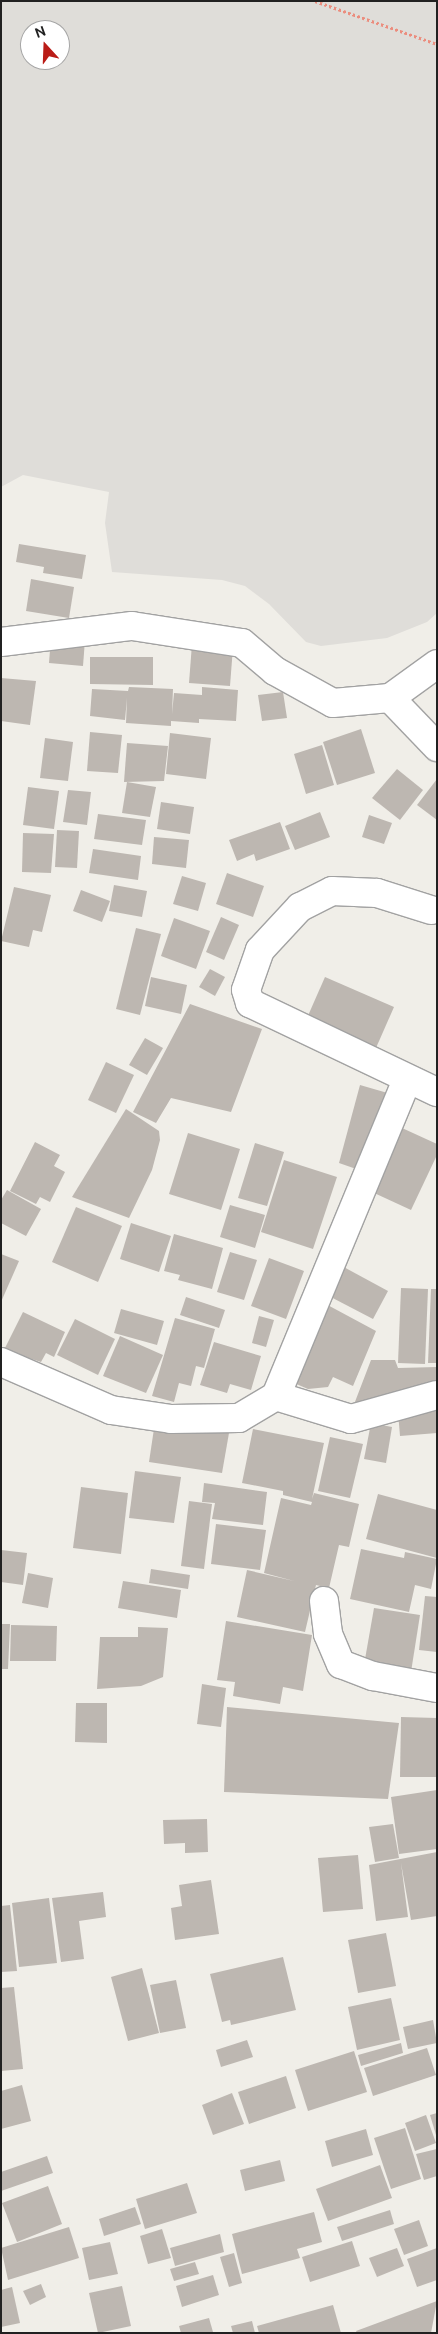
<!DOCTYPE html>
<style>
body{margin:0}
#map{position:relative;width:438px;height:2334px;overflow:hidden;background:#f0eee8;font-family:Ubuntu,sans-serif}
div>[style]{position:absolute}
.airport>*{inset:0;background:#dfddd9}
.building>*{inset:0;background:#bdb7b1}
.path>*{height:3px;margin-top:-1.5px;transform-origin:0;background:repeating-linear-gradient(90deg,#eb8d7e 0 2.5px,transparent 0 5px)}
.roads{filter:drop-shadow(1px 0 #a2a2a2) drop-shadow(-1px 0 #a2a2a2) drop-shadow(0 1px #a2a2a2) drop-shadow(0 -1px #a2a2a2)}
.minor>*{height:28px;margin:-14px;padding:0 14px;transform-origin:14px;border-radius:14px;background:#fff}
span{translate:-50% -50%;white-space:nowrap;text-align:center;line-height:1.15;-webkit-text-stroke:5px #fff;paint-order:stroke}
.frame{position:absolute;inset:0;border:2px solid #212121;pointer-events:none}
.north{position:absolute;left:20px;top:20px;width:50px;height:50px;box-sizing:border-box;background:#fff;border:1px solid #a6a6a6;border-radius:50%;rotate:340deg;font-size:14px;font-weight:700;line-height:20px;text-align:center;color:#212121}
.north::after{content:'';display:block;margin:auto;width:18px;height:22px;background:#ba1c17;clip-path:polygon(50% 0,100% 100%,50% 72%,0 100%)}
</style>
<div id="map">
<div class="airport">
<i style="clip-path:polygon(evenodd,1px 1px,437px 1px,437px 613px,427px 622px,387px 638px,321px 646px,306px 642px,269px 604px,245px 586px,222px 580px,112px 572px,105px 523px,109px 492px,23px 475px,1px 487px,1px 1px,30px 30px,60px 30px,60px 60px,30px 60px,30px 30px)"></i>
</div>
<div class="building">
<i style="clip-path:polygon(19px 544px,86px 555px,82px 579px,43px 573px,44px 567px,16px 562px)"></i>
<i style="clip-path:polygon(31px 579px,74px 587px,69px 618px,26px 611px)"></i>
<i style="clip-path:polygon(51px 637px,85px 640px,83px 666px,49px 663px)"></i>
<i style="clip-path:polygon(192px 644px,233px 647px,230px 686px,189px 683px)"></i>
<i style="clip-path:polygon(90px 657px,153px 657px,153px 685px,90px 684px)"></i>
<i style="clip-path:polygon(1px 678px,36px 681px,30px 725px,1px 721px)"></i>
<i style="clip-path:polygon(129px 687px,173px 689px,172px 714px,174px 693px,202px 695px,202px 687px,238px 690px,236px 721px,199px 719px,199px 723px,171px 721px,171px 726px,126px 723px,127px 698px,125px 720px,90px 716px,92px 689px,128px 691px)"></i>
<i style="clip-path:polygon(283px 692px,287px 718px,262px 721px,258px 695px)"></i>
<i style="clip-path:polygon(361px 729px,375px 773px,337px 785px,323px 742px)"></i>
<i style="clip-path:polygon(90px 732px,122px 735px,118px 773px,87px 771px)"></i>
<i style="clip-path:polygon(170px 733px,211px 738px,206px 779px,166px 774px)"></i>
<i style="clip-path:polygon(45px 738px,73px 742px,68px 781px,40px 778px)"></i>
<i style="clip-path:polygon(127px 743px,168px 746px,164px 781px,124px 782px)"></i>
<i style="clip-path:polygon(322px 745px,334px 785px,306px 794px,294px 754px)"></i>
<i style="clip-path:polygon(397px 769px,423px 790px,400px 820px,372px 798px)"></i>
<i style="clip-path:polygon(437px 779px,437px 820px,417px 805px)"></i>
<i style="clip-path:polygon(127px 782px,156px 787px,150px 817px,122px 813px)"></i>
<i style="clip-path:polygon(28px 787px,59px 791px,54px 829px,23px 825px)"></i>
<i style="clip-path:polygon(68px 790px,91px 792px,87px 825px,63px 822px)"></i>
<i style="clip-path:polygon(161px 802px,194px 807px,190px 834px,157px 829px)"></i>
<i style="clip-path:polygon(320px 812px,330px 837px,295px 850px,285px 826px)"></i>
<i style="clip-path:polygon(98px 814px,146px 820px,142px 845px,94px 839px)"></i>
<i style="clip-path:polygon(369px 815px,392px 823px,384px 844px,362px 837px)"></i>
<i style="clip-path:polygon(280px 822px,290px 849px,256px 861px,254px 854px,237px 861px,229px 840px)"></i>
<i style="clip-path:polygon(57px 830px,79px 831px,77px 868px,55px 867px)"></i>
<i style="clip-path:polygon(23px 833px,54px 834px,51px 873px,22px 872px)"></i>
<i style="clip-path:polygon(154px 837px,189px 840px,186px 868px,152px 864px)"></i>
<i style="clip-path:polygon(93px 849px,141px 856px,138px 880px,89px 873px)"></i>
<i style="clip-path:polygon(227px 873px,264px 886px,253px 917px,216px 904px)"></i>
<i style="clip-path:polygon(182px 876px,206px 883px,198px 911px,173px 904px)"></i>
<i style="clip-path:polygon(114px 885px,147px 891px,142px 917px,109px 911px)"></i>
<i style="clip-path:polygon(14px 887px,51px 895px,42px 932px,33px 930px,29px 947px,1px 941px)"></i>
<i style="clip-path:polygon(81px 890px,110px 901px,102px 922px,73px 911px)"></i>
<i style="clip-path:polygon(221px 917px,239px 925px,224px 960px,206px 952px)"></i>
<i style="clip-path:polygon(174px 918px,210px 931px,196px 969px,161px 956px)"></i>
<i style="clip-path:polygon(136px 928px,161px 934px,140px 1015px,116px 1009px)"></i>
<i style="clip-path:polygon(210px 969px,225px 977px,215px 996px,199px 987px)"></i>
<i style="clip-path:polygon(151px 977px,187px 985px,181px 1014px,145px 1006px)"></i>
<i style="clip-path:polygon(325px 977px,394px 1007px,372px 1057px,303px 1027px)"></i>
<i style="clip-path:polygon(190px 1004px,262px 1029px,231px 1112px,171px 1098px,156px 1123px,133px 1112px)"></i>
<i style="clip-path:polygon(145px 1038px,163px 1048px,147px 1075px,129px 1065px)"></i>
<i style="clip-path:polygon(106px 1062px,134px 1075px,116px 1113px,88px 1100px)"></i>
<i style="clip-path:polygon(360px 1085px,391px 1094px,362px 1171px,339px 1163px)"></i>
<i style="clip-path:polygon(126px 1109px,159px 1131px,160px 1140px,152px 1170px,129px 1218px,72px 1197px)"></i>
<i style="clip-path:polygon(402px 1128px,437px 1144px,437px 1155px,411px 1210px,372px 1192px)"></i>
<i style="clip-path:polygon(188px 1133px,240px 1149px,221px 1210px,169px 1194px)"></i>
<i style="clip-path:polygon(35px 1142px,60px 1155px,54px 1166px,65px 1172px,50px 1202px,40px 1197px,36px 1204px,10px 1191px)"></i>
<i style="clip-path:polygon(255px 1143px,284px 1152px,267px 1206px,238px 1198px)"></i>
<i style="clip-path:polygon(284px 1160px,337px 1177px,313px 1249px,261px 1232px)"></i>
<i style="clip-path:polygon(7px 1190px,41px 1209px,26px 1236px,1px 1223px,1px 1200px)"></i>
<i style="clip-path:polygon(230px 1205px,265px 1215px,255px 1248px,220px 1237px)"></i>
<i style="clip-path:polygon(76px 1207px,122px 1226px,98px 1282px,52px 1262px)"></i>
<i style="clip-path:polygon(131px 1223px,171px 1236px,159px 1272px,120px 1259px)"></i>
<i style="clip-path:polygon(174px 1234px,223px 1248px,212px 1289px,178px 1280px,180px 1275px,164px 1271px)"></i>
<i style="clip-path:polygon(230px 1252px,257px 1260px,244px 1300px,217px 1292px)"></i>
<i style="clip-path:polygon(1px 1254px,19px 1261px,1px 1302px)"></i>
<i style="clip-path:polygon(269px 1258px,304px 1271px,286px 1319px,251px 1306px)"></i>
<i style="clip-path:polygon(340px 1265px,388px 1291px,373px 1319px,325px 1294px)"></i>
<i style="clip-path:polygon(401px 1288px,428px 1289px,425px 1364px,398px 1363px)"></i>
<i style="clip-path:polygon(431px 1289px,437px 1289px,437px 1363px,428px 1363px)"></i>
<i style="clip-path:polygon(186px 1297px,225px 1310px,219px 1328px,180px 1315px)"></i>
<i style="clip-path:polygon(322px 1302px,376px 1331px,353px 1386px,333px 1377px,328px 1387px,308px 1389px,287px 1380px)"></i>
<i style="clip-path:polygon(121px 1309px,164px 1321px,157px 1345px,114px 1333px)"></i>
<i style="clip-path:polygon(23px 1312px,65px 1332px,54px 1357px,46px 1353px,41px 1362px,4px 1350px)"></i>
<i style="clip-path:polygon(259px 1316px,274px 1320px,266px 1347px,252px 1343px)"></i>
<i style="clip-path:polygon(175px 1318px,215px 1329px,204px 1368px,196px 1366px,191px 1386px,179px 1383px,174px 1402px,152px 1396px)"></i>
<i style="clip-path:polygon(75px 1319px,115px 1339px,98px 1375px,57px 1355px)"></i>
<i style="clip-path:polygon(120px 1336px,163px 1355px,146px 1393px,103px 1376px)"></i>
<i style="clip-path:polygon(214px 1342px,261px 1356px,251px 1390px,230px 1384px,227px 1393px,200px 1385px)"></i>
<i style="clip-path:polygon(371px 1360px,395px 1360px,398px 1368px,437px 1367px,437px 1390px,353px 1407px)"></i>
<i style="clip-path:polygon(437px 1409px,437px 1433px,400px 1436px,398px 1412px)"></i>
<i style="clip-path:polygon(155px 1422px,229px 1433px,222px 1473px,149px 1462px)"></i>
<i style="clip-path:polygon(371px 1423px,392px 1427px,386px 1463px,364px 1459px)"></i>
<i style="clip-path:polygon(253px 1429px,324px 1443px,312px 1499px,314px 1493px,359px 1504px,349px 1547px,339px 1545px,329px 1588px,316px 1585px,305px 1632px,237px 1617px,247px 1570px,294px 1581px,264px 1573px,281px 1498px,311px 1505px,312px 1502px,283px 1495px,283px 1491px,242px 1483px)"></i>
<i style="clip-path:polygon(330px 1437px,363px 1444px,350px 1498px,318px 1491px)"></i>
<i style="clip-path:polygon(135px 1471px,181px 1477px,174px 1523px,129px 1518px)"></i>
<i style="clip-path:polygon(204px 1483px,267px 1492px,263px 1525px,212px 1519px,215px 1503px,202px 1502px)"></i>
<i style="clip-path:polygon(81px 1487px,128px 1493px,121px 1554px,73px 1548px)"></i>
<i style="clip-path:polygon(378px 1494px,437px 1510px,437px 1558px,366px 1539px)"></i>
<i style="clip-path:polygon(189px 1501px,212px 1504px,204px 1569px,181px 1566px)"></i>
<i style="clip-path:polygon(216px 1524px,266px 1530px,260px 1570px,211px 1564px)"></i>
<i style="clip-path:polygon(361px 1549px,404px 1558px,405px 1552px,437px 1559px,431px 1589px,415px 1585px,409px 1612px,350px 1599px)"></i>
<i style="clip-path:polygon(1px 1550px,27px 1553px,23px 1585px,1px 1582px)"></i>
<i style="clip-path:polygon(151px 1569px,190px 1575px,188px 1589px,149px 1583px)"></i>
<i style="clip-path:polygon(28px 1573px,53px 1578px,48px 1608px,22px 1603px)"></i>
<i style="clip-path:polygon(123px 1581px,181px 1590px,177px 1618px,118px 1608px)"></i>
<i style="clip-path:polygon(425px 1596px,437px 1597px,437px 1652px,419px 1650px)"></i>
<i style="clip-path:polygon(374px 1608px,420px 1615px,411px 1672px,364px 1665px)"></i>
<i style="clip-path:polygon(226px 1621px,312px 1635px,303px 1691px,283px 1687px,280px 1704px,233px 1696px,235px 1682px,217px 1680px)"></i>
<i style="clip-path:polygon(1px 1624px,10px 1624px,8px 1669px,1px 1669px)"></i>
<i style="clip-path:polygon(11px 1625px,57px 1626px,56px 1661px,10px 1661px)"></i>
<i style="clip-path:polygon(138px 1627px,168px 1628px,163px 1677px,141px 1686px,97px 1689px,100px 1637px,138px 1637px)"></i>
<i style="clip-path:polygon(202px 1684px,226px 1688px,221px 1727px,197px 1724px)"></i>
<i style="clip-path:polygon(76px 1703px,107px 1703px,107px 1743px,75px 1742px)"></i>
<i style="clip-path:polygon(227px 1707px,399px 1723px,388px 1799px,224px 1792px)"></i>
<i style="clip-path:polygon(401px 1717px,437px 1718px,437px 1777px,400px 1777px)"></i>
<i style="clip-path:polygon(437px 1790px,437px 1849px,399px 1854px,391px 1797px)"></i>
<i style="clip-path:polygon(207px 1819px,208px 1852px,185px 1853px,185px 1843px,164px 1844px,163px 1820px)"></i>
<i style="clip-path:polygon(393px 1824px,399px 1858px,375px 1862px,369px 1827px)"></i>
<i style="clip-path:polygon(437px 1852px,437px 1916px,411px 1920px,401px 1863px,408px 1917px,376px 1921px,369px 1865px)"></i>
<i style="clip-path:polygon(358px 1855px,363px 1909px,323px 1912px,318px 1858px)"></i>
<i style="clip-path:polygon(211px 1880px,219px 1934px,175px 1940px,171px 1908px,182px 1906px,179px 1885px)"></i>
<i style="clip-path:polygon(103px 1892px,106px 1917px,79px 1921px,84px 1959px,61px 1962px,52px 1898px)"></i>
<i style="clip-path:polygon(49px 1898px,57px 1963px,19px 1967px,12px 1903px)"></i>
<i style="clip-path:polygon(10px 1905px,17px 1971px,1px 1972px,1px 1906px)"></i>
<i style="clip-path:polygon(386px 1933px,396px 1986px,358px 1993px,348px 1940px)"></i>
<i style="clip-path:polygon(283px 1957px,296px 2010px,231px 2025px,230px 2020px,222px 2022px,210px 1974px)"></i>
<i style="clip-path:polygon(142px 1968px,159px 2033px,128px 2041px,111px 1977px)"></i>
<i style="clip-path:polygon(176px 1980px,186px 2028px,160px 2033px,150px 1985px)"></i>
<i style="clip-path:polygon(14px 1987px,23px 2069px,1px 2071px,1px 1988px)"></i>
<i style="clip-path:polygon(391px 1998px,400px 2040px,357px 2050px,348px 2007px)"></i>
<i style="clip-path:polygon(433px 2020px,437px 2043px,408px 2049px,403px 2027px)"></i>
<i style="clip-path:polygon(247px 2040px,253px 2057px,221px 2067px,216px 2050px)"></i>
<i style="clip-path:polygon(401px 2043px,403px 2053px,361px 2066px,358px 2055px)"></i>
<i style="clip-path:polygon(427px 2048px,436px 2075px,373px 2096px,364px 2068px)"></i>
<i style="clip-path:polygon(354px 2051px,367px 2092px,308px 2111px,295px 2070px)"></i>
<i style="clip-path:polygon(286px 2076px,296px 2108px,249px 2124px,238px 2092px)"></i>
<i style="clip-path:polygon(22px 2085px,31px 2121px,1px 2129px,1px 2091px)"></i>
<i style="clip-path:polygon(232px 2093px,244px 2124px,213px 2135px,202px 2105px)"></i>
<i style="clip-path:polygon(437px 2113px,437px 2135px,436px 2135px,430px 2115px)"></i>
<i style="clip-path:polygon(426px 2115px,436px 2143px,415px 2151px,405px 2123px)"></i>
<i style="clip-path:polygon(405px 2128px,421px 2179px,391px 2189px,374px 2138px)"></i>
<i style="clip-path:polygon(366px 2129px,373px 2155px,332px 2167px,325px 2141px)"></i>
<i style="clip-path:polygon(437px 2149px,437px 2176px,424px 2180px,416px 2154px)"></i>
<i style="clip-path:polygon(47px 2156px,53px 2173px,1px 2191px,1px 2172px)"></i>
<i style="clip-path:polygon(280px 2160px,285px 2181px,245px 2191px,240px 2170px)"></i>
<i style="clip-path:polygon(380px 2165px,392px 2198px,328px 2221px,316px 2189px)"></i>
<i style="clip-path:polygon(187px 2183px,197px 2213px,145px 2229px,136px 2199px)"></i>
<i style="clip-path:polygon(48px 2186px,62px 2224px,17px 2242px,2px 2203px)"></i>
<i style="clip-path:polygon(135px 2207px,141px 2224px,104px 2236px,99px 2219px)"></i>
<i style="clip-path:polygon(390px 2210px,394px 2224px,342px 2241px,337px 2227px)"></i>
<i style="clip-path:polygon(314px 2212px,322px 2242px,297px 2249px,300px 2258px,242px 2274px,232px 2234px)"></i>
<i style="clip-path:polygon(419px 2220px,428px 2246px,404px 2255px,394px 2229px)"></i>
<i style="clip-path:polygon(69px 2227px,79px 2258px,8px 2280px,1px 2248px)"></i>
<i style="clip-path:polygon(162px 2229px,171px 2258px,148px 2264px,140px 2236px)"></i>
<i style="clip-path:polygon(220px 2234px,224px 2252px,175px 2266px,170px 2248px)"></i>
<i style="clip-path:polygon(352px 2241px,360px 2266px,310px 2282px,302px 2257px)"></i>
<i style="clip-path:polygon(110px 2242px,118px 2274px,89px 2280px,82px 2248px)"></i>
<i style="clip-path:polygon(397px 2248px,404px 2266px,377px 2277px,369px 2258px)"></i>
<i style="clip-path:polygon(437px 2248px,437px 2280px,417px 2287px,407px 2259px)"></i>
<i style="clip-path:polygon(234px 2253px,242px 2283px,229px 2287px,220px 2257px)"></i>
<i style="clip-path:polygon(195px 2262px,199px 2274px,174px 2281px,170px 2269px)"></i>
<i style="clip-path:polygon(213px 2275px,219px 2295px,182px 2307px,176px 2286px)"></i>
<i style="clip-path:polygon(41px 2284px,46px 2297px,30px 2305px,23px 2291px)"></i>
<i style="clip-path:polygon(122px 2286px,131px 2326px,98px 2333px,89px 2293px)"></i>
<i style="clip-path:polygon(12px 2287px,20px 2323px,1px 2327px,1px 2290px)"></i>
<i style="clip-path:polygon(437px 2301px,431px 2333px,357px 2333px,356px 2331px)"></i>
<i style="clip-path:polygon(333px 2305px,341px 2333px,259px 2333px,257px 2326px)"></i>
<i style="clip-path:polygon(209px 2318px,213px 2332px,181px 2333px,179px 2326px)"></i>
<i style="clip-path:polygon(252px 2321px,255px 2333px,233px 2333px,231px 2326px)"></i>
</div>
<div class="path">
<i style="left:315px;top:1px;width:129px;rotate:19.4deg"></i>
</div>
<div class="roads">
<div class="minor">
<i style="left:1px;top:642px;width:132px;rotate:-7deg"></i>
<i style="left:132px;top:626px;width:111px;rotate:8.8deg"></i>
<i style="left:242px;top:643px;width:43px;rotate:40.3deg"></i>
<i style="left:275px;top:671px;width:66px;rotate:28.9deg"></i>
<i style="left:333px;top:703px;width:57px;rotate:-5deg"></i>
<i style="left:390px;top:698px;width:58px;rotate:-35.9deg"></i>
<i style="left:390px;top:698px;width:68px;rotate:46.2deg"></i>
<i style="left:431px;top:910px;width:57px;rotate:-162.5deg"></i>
<i style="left:377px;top:893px;width:45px;rotate:-177.5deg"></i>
<i style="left:332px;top:891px;width:36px;rotate:153deg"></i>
<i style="left:300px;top:907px;width:59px;rotate:132.9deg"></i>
<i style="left:260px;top:950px;width:42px;rotate:109.3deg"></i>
<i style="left:246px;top:990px;width:14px;rotate:73deg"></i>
<i style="left:250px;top:1003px;width:207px;rotate:25.5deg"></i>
<i style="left:1px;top:1362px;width:120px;rotate:23.6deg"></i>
<i style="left:111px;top:1410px;width:61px;rotate:8.5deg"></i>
<i style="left:171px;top:1419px;width:68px;rotate:-0.8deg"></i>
<i style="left:239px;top:1418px;width:43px;rotate:-30.7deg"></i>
<i style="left:276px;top:1396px;width:78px;rotate:17deg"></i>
<i style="left:351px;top:1419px;width:89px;rotate:-15.6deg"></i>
<i style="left:276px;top:1396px;width:342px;rotate:-67.5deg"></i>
<i style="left:324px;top:1601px;width:33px;rotate:83deg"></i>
<i style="left:328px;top:1634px;width:33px;rotate:67deg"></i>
<i style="left:341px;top:1664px;width:34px;rotate:21deg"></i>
<i style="left:373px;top:1676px;width:65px;rotate:10.6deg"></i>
</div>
</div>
<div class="frame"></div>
<div class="north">N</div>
</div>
